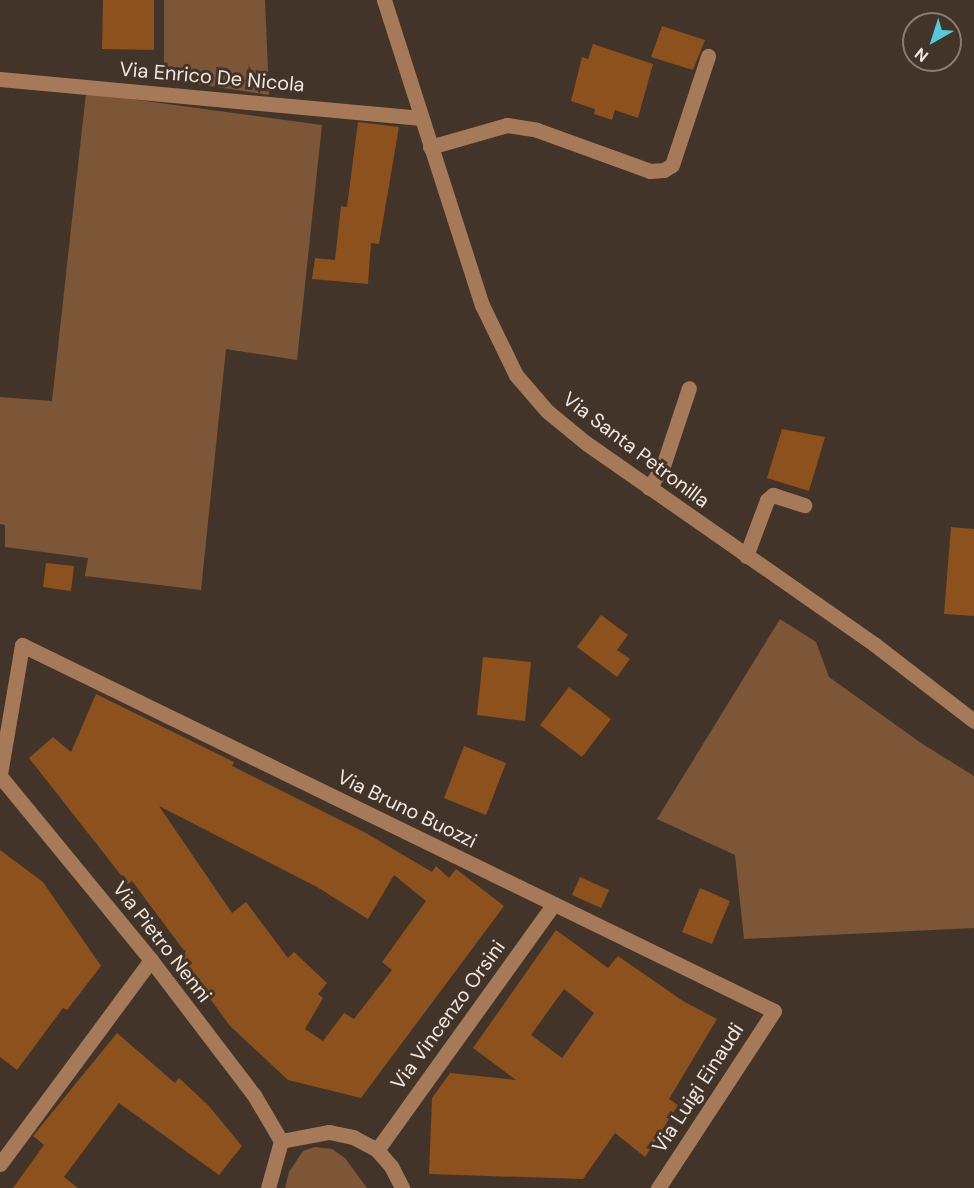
<!DOCTYPE html>
<style>
body{margin:0}
#map{position:relative;width:974px;height:1188px;overflow:hidden;background:#423429;font-family:"DM Sans",sans-serif}
div>[style]{position:absolute}
.green>*{inset:0;background:#7d5637}
.building>*{inset:0;background:#8c511c}
.minor>*{height:15px;margin:-7.5px;padding:0 7.5px;transform-origin:7.5px;border-radius:7.5px;background:#a67a58}
span{translate:-50% -50%;white-space:nowrap;text-align:center;line-height:1.15;-webkit-text-stroke:6px #423429;paint-order:stroke}
.street-label{font-size:20px;color:#f2e8e1}
.north{position:absolute;left:902px;top:12px;width:60px;height:60px;box-sizing:border-box;background:#423429;border:2px solid #887c73;border-radius:50%;rotate:219deg;font-size:16px;font-weight:700;line-height:24px;text-align:center;color:#f2e8e1}
.north::after{content:'';display:block;margin:auto;width:21px;height:27px;background:#53cadc;clip-path:polygon(50% 0,100% 100%,50% 72%,0 100%)}
</style>
<div id="map">
<div class="green">
<i style="clip-path:polygon(164px 0,265px 0,269px 95px,164px 79px)"></i>
<i style="clip-path:polygon(86px 93px,322px 125px,297px 360px,226px 349px,201px 590px,85px 576px,88px 558px,5px 547px,5px 525px,0 524px,0 397px,52px 401px)"></i>
<i style="clip-path:polygon(780px 619px,816px 642px,829px 677px,921px 743px,974px 776px,974px 928px,744px 939px,735px 855px,657px 819px)"></i>
<i style="clip-path:polygon(315px 1147px,332px 1149px,345px 1158px,367px 1188px,285px 1188px,289px 1172px,303px 1151px)"></i>
</div>
<div class="building">
<i style="clip-path:polygon(103px 0,154px 0,154px 50px,102px 49px)"></i>
<i style="clip-path:polygon(662px 26px,705px 40px,693px 70px,651px 57px)"></i>
<i style="clip-path:polygon(593px 44px,653px 64px,638px 118px,615px 110px,612px 120px,594px 114px,595px 109px,571px 101px,582px 57px,588px 59px)"></i>
<i style="clip-path:polygon(358px 122px,399px 127px,379px 244px,371px 243px,368px 284px,312px 279px,315px 258px,335px 260px,341px 206px,347px 207px)"></i>
<i style="clip-path:polygon(782px 429px,825px 437px,809px 491px,767px 478px)"></i>
<i style="clip-path:polygon(951px 527px,974px 529px,974px 616px,944px 614px)"></i>
<i style="clip-path:polygon(46px 563px,74px 566px,71px 591px,43px 587px)"></i>
<i style="clip-path:polygon(601px 615px,628px 635px,617px 650px,630px 659px,617px 677px,577px 647px)"></i>
<i style="clip-path:polygon(483px 657px,531px 662px,525px 721px,477px 715px)"></i>
<i style="clip-path:polygon(569px 687px,611px 719px,582px 757px,540px 725px)"></i>
<i style="clip-path:polygon(evenodd,96px 694px,234px 762px,232px 766px,366px 833px,432px 872px,436px 866px,449px 878px,456px 869px,504px 906px,361px 1098px,288px 1080px,230px 1026px,179px 956px,185px 952px,132px 881px,128px 884px,29px 758px,53px 737px,71px 752px,96px 694px,159px 806px,317px 887px,368px 919px,394px 875px,426px 901px,382px 962px,392px 970px,354px 1019px,344px 1013px,323px 1041px,305px 1029px,323px 998px,318px 994px,327px 983px,294px 952px,288px 958px,246px 902px,232px 913px,159px 806px)"></i>
<i style="clip-path:polygon(464px 746px,506px 763px,486px 815px,444px 798px)"></i>
<i style="clip-path:polygon(0 850px,43px 882px,101px 966px,67px 1010px,63px 1008px,17px 1070px,0 1057px)"></i>
<i style="clip-path:polygon(580px 877px,609px 890px,601px 908px,572px 895px)"></i>
<i style="clip-path:polygon(700px 888px,730px 901px,712px 944px,682px 932px)"></i>
<i style="clip-path:polygon(evenodd,556px 930px,608px 968px,618px 956px,683px 1001px,717px 1019px,669px 1099px,678px 1105px,645px 1157px,615px 1133px,583px 1179px,429px 1174px,432px 1098px,450px 1073px,516px 1080px,473px 1048px,556px 930px,564px 989px,594px 1013px,562px 1058px,531px 1035px,564px 989px)"></i>
<i style="clip-path:polygon(117px 1033px,175px 1083px,179px 1078px,208px 1105px,242px 1146px,219px 1175px,119px 1103px,64px 1177px,78px 1188px,13px 1188px,44px 1145px,33px 1136px)"></i>
</div>
<div class="minor">
<i style="left:384px;top:0;width:320px;rotate:72.2deg"></i>
<i style="left:482px;top:305px;width:78px;rotate:64.1deg"></i>
<i style="left:516px;top:375px;width:48px;rotate:49.3deg"></i>
<i style="left:547px;top:411px;width:50px;rotate:39.4deg"></i>
<i style="left:586px;top:443px;width:351px;rotate:34.9deg"></i>
<i style="left:874px;top:644px;width:126px;rotate:37.6deg"></i>
<i style="left:0;top:79px;width:423px;rotate:5.3deg"></i>
<i style="left:430px;top:147px;width:80px;rotate:-15.9deg"></i>
<i style="left:507px;top:125px;width:30px;rotate:9deg"></i>
<i style="left:537px;top:130px;width:120px;rotate:19.9deg"></i>
<i style="left:650px;top:171px;width:14px;rotate:-4deg"></i>
<i style="left:664px;top:170px;width:9px;rotate:-32deg"></i>
<i style="left:672px;top:165px;width:115px;rotate:-71.7deg"></i>
<i style="left:649px;top:488px;width:26px;rotate:-58deg"></i>
<i style="left:663px;top:466px;width:82px;rotate:-71.6deg"></i>
<i style="left:746px;top:556px;width:60px;rotate:-69.4deg"></i>
<i style="left:767px;top:500px;width:8px;rotate:-40deg"></i>
<i style="left:773px;top:495px;width:33px;rotate:18deg"></i>
<i style="left:0;top:774px;width:131px;rotate:-80.3deg"></i>
<i style="left:22px;top:645px;width:836px;rotate:25.95deg"></i>
<i style="left:774px;top:1011px;width:212px;rotate:123.2deg"></i>
<i style="left:0;top:776px;width:238px;rotate:50.6deg"></i>
<i style="left:151px;top:960px;width:170px;rotate:52.7deg"></i>
<i style="left:254px;top:1095px;width:53px;rotate:59.6deg"></i>
<i style="left:377px;top:1150px;width:303px;rotate:-54.3deg"></i>
<i style="left:0;top:1164px;width:254px;rotate:-53.5deg"></i>
<i style="left:268px;top:1188px;width:49px;rotate:-74.5deg"></i>
<i style="left:281px;top:1141px;width:49px;rotate:-10.6deg"></i>
<i style="left:329px;top:1132px;width:25px;rotate:12deg"></i>
<i style="left:353px;top:1137px;width:27px;rotate:28deg"></i>
<i style="left:377px;top:1150px;width:21px;rotate:49deg"></i>
<i style="left:391px;top:1166px;width:25px;rotate:63deg"></i>
</div>
<div class="street-label">
<span style="left:212px;top:77px;rotate:5deg">Via Enrico De Nicola</span>
<span style="left:636px;top:450px;rotate:37deg">Via Santa Petronilla</span>
<span style="left:407px;top:809px;rotate:26deg">Via Bruno Buozzi</span>
<span style="left:162px;top:942px;rotate:52deg">Via Pietro Nenni</span>
<span style="left:448px;top:1015px;rotate:-54deg">Via Vincenzo Orsini</span>
<span style="left:698px;top:1088px;rotate:-57deg">Via Luigi Einaudi</span>
</div>
<div class="north">N</div>
</div>
